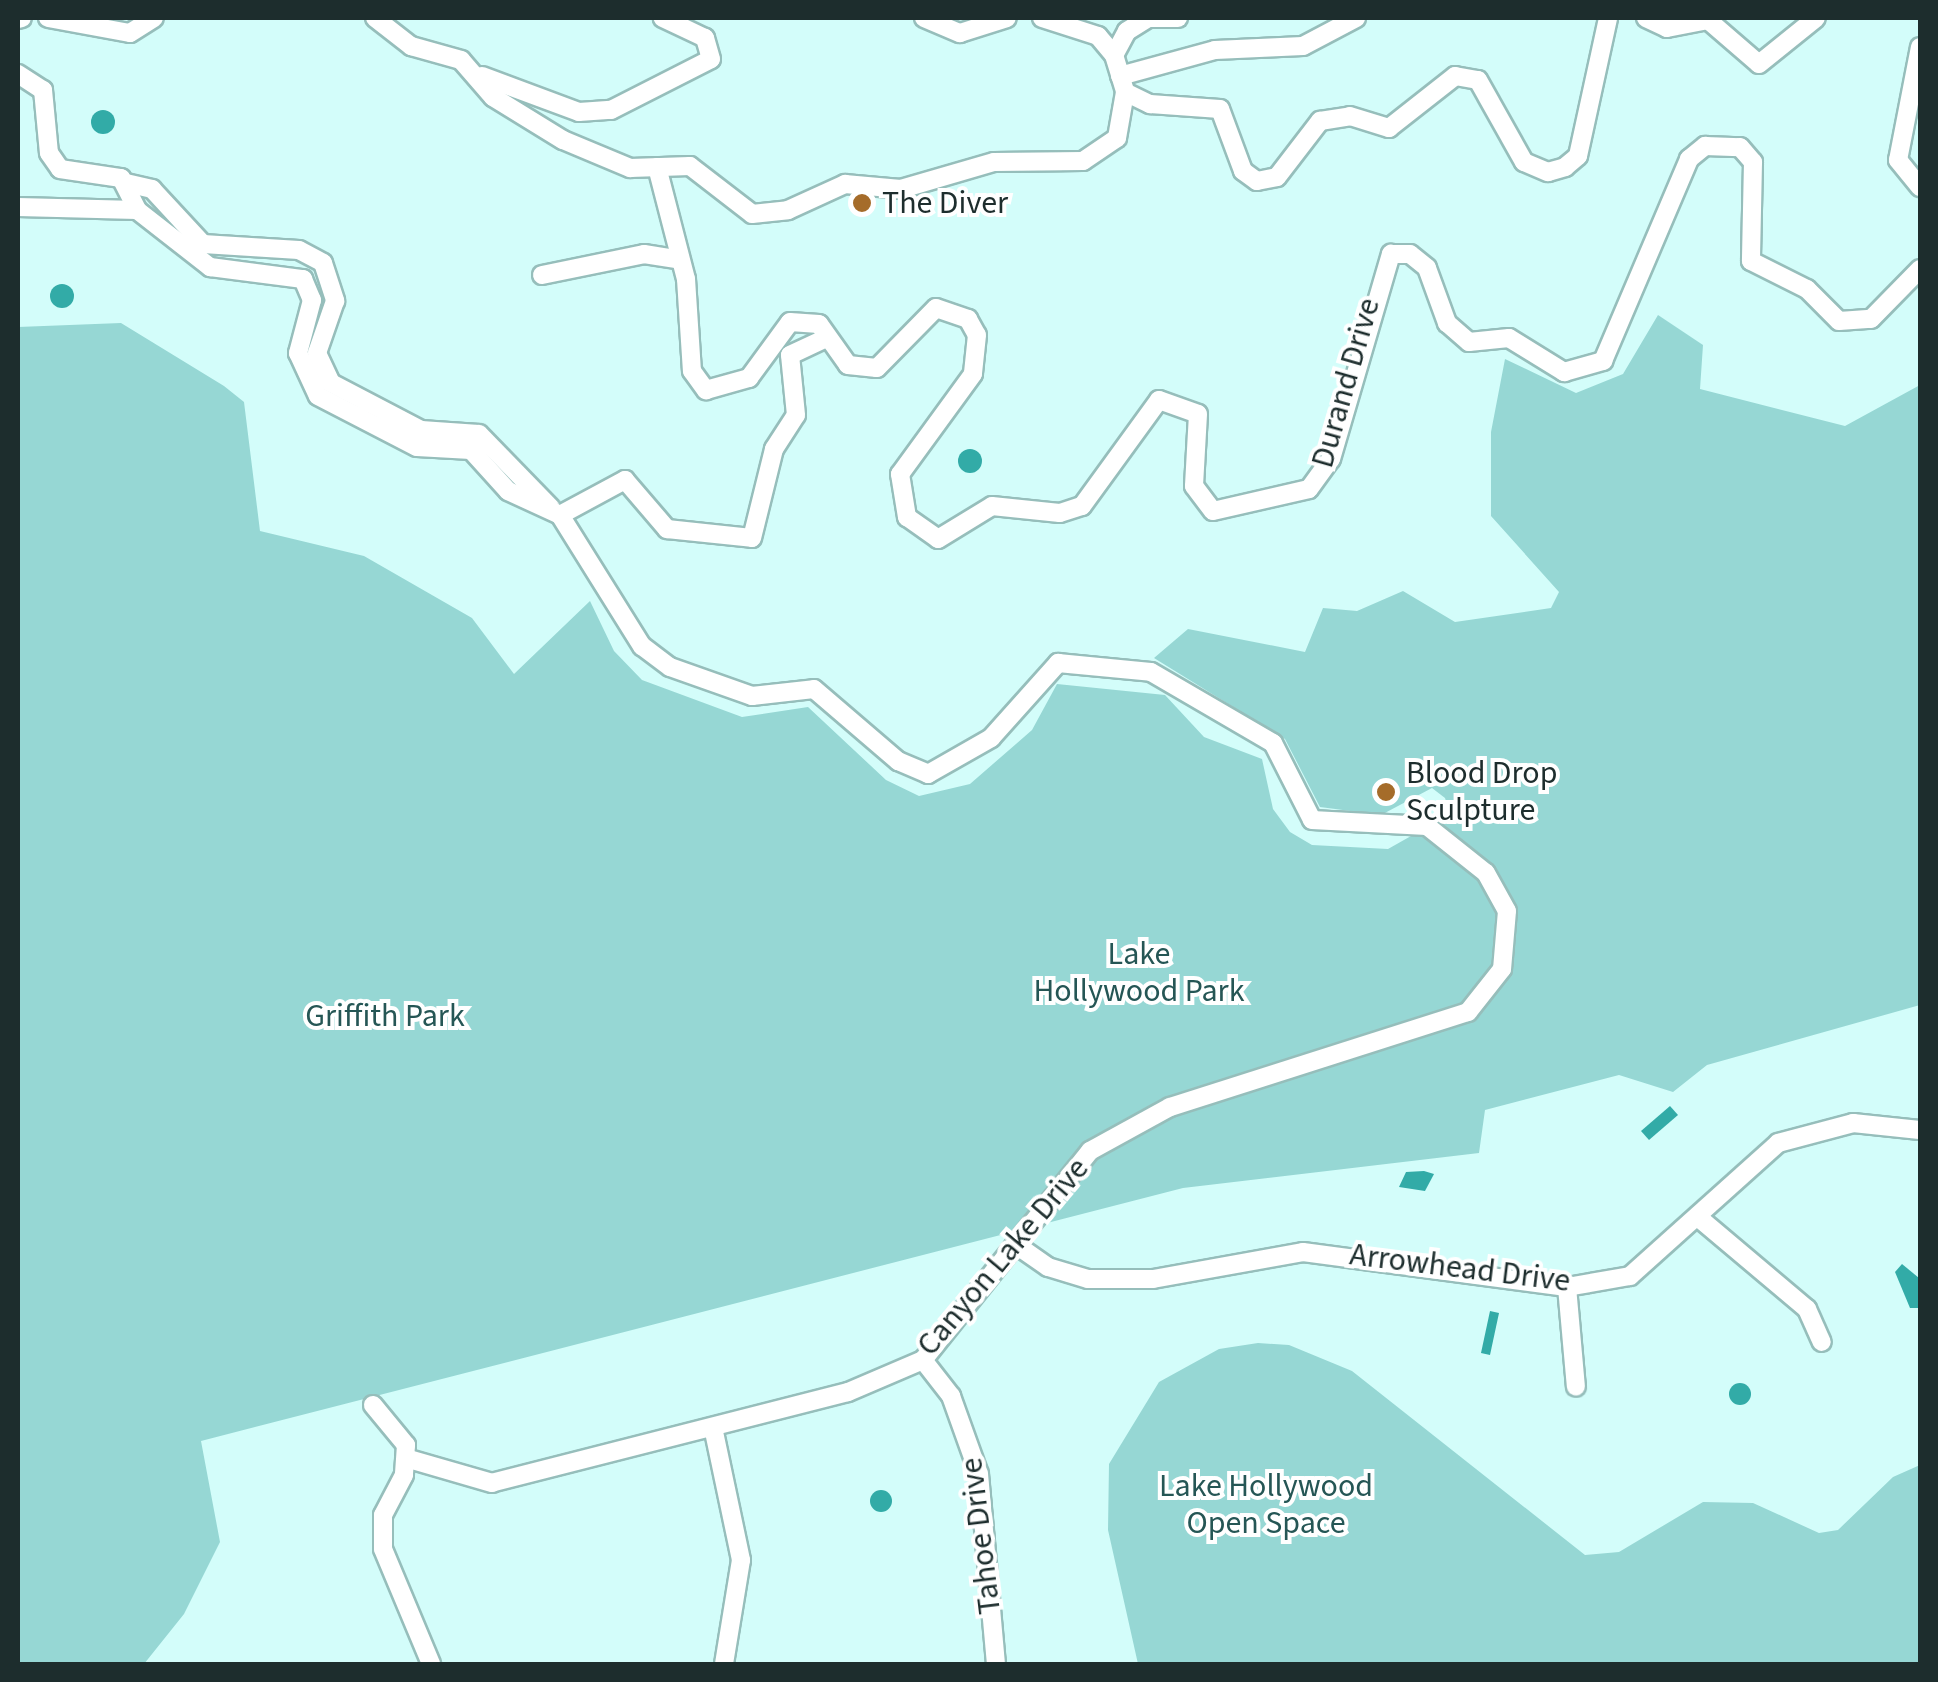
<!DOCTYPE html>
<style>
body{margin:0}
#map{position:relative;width:1938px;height:1682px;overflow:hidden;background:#d3fdfa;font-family:"Source Sans 3",sans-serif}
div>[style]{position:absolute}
.green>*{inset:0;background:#96d7d4}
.water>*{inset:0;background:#32aba7}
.round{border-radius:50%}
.roads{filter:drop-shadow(2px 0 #96bebb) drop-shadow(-2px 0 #96bebb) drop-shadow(0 2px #96bebb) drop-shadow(0 -2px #96bebb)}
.minor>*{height:18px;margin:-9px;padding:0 9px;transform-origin:9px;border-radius:9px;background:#fff}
.dots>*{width:28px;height:28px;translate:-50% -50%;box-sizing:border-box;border:5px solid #fff;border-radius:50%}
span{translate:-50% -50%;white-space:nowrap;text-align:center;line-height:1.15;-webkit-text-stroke:8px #fff;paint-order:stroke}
.poi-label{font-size:32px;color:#1d2d2d}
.left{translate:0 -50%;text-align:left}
.street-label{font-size:32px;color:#1d2d2d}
.park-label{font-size:32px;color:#255655}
.frame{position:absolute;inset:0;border:20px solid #1d2d2d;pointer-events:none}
</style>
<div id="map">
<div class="green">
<i style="clip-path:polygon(1658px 315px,1703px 345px,1700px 389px,1845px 426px,1920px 385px,1920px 1005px,1707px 1065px,1673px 1092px,1619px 1075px,1485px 1110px,1479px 1153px,1183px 1188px,201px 1441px,220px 1542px,184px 1614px,144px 1664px,18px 1664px,18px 327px,121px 323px,224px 386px,244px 402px,260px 531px,364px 556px,472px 618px,514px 674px,590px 601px,614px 651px,642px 680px,742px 717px,808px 707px,886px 780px,919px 796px,970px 784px,1032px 730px,1057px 684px,1165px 695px,1204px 737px,1262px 759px,1273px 809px,1290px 832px,1312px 845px,1388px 849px,1450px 814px,1445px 798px,1432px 788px,1381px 815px,1320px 807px,1285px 739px,1154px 658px,1188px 629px,1305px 652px,1323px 608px,1357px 611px,1403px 591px,1455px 622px,1551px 608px,1559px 592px,1491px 516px,1491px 432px,1505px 359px,1576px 393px,1623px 374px)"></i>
<i style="clip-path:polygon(1258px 1343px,1289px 1345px,1352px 1371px,1585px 1555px,1619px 1552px,1703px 1502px,1753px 1503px,1819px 1533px,1838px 1530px,1893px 1477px,1920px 1465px,1920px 1664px,1138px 1664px,1108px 1530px,1109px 1464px,1159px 1382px,1219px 1349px)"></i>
</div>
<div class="water">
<i class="round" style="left:91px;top:110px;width:24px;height:24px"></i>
<i class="round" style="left:50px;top:284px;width:24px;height:24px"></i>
<i class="round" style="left:958px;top:449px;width:24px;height:24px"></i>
<i style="clip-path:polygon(1670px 1106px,1678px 1115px,1649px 1140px,1641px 1131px)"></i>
<i style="clip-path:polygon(1406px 1172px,1424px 1171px,1434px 1174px,1425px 1191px,1399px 1187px)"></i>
<i style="clip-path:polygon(1902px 1264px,1919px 1278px,1920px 1308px,1910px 1308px,1895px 1272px)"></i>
<i style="clip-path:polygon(1490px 1311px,1499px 1313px,1490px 1355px,1481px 1353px)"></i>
<i class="round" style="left:1729px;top:1383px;width:22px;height:22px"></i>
<i class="round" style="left:870px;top:1490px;width:22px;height:22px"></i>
</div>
<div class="roads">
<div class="minor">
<i style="left:48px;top:18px;width:83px;rotate:10.4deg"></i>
<i style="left:130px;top:33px;width:28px;rotate:-32deg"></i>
<i style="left:375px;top:18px;width:46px;rotate:37.9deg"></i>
<i style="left:411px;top:46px;width:52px;rotate:15.6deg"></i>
<i style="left:461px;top:60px;width:49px;rotate:49.1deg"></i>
<i style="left:493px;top:97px;width:82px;rotate:31.6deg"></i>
<i style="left:563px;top:140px;width:73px;rotate:22.7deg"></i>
<i style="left:630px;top:168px;width:60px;rotate:-1.9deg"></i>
<i style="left:690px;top:166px;width:78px;rotate:37.7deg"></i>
<i style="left:752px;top:214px;width:36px;rotate:-6deg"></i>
<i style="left:788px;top:210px;width:63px;rotate:-24.5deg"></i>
<i style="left:845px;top:184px;width:56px;rotate:5.1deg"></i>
<i style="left:901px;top:189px;width:97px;rotate:-16.2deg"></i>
<i style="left:994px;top:162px;width:89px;rotate:-0.6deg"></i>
<i style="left:1083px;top:161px;width:41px;rotate:-34.1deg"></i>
<i style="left:1117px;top:138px;width:47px;rotate:-80.1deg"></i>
<i style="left:924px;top:18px;width:39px;rotate:23deg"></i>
<i style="left:960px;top:33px;width:49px;rotate:-17.7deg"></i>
<i style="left:1042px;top:18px;width:59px;rotate:17.8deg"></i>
<i style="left:1098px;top:36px;width:25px;rotate:50deg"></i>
<i style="left:1178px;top:18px;width:30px;rotate:180deg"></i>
<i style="left:1148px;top:18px;width:25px;rotate:148deg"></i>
<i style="left:1127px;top:31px;width:27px;rotate:118deg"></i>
<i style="left:1114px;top:55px;width:39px;rotate:73deg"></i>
<i style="left:1125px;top:92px;width:28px;rotate:26deg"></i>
<i style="left:1150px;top:104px;width:70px;rotate:4.1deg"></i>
<i style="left:1220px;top:109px;width:66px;rotate:69.6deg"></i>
<i style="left:1243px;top:171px;width:17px;rotate:36deg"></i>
<i style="left:1257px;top:181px;width:20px;rotate:-11deg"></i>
<i style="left:1277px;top:177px;width:71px;rotate:-52.5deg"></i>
<i style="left:1320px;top:121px;width:30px;rotate:-9deg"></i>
<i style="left:1350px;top:116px;width:41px;rotate:17.1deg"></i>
<i style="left:1389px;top:128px;width:84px;rotate:-38.2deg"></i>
<i style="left:1455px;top:76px;width:23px;rotate:10deg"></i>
<i style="left:1478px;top:80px;width:94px;rotate:60.7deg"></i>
<i style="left:1524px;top:162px;width:26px;rotate:23deg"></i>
<i style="left:1548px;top:172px;width:18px;rotate:-16deg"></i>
<i style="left:1565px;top:167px;width:17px;rotate:-40deg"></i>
<i style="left:1578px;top:156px;width:141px;rotate:-77.7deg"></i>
<i style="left:1646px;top:18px;width:23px;rotate:25deg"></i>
<i style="left:1667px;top:28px;width:42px;rotate:-11deg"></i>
<i style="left:1708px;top:20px;width:67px;rotate:40.8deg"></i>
<i style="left:1759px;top:64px;width:73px;rotate:-38.9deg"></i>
<i style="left:18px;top:19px;width:4px;rotate:-14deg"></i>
<i style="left:1920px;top:47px;width:115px;rotate:101deg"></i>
<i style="left:1898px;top:160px;width:35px;rotate:51deg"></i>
<i style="left:18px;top:74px;width:30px;rotate:33deg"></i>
<i style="left:43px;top:90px;width:63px;rotate:84.6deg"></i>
<i style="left:49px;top:153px;width:19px;rotate:55deg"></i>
<i style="left:60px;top:169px;width:62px;rotate:8.4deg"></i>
<i style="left:121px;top:178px;width:36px;rotate:63deg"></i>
<i style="left:482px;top:76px;width:103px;rotate:20.4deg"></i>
<i style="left:579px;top:112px;width:32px;rotate:-4deg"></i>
<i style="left:611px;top:110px;width:112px;rotate:-27deg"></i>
<i style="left:711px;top:59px;width:22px;rotate:-106deg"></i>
<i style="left:705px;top:38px;width:47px;rotate:-154.5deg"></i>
<i style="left:1120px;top:76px;width:98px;rotate:-15.3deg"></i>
<i style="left:1215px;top:50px;width:88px;rotate:-2.6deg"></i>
<i style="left:1303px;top:46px;width:60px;rotate:-27.8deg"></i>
<i style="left:657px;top:167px;width:116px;rotate:75.5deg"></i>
<i style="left:686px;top:279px;width:92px;rotate:86.3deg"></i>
<i style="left:692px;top:371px;width:24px;rotate:54deg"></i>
<i style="left:706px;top:390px;width:45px;rotate:-15.6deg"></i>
<i style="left:749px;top:378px;width:69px;rotate:-53.8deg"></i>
<i style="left:790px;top:322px;width:29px;rotate:4deg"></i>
<i style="left:819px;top:324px;width:50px;rotate:54.7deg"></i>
<i style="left:848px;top:365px;width:29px;rotate:6deg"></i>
<i style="left:877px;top:368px;width:84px;rotate:-45.5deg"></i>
<i style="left:936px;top:308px;width:34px;rotate:19deg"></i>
<i style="left:968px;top:319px;width:18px;rotate:61deg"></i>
<i style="left:977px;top:335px;width:39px;rotate:96deg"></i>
<i style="left:973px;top:374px;width:124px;rotate:126.1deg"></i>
<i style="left:900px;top:474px;width:44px;rotate:80.8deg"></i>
<i style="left:907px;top:517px;width:38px;rotate:35deg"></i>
<i style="left:938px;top:539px;width:63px;rotate:-31.4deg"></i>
<i style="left:992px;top:506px;width:68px;rotate:5.9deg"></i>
<i style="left:1060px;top:513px;width:23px;rotate:-18deg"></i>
<i style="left:1082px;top:506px;width:131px;rotate:-54deg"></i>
<i style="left:1159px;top:400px;width:41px;rotate:19.7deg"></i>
<i style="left:1198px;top:414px;width:72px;rotate:93.2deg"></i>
<i style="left:1194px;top:486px;width:31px;rotate:53deg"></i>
<i style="left:1213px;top:511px;width:98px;rotate:-12.9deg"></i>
<i style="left:1309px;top:489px;width:37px;rotate:-54deg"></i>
<i style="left:1331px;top:459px;width:214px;rotate:-73.7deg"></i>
<i style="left:1391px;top:254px;width:19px"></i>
<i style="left:1410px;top:254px;width:22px;rotate:39deg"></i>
<i style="left:1427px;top:268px;width:59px;rotate:70deg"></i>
<i style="left:1447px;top:323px;width:29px;rotate:41deg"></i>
<i style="left:1469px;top:342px;width:40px;rotate:-5.7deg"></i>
<i style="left:1509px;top:338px;width:65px;rotate:31.7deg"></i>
<i style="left:1564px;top:372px;width:41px;rotate:-15.8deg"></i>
<i style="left:1603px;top:361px;width:220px;rotate:-66.9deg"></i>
<i style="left:1689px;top:159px;width:21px;rotate:-39deg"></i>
<i style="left:1705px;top:146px;width:35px;rotate:2deg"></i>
<i style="left:1740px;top:147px;width:20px;rotate:49deg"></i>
<i style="left:1753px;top:162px;width:99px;rotate:91.2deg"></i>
<i style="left:1751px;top:261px;width:63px;rotate:26.6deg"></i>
<i style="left:1807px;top:289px;width:45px;rotate:45deg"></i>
<i style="left:1839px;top:321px;width:32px;rotate:-4deg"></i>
<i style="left:1871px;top:319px;width:70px;rotate:-45.6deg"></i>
<i style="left:126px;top:183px;width:27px;rotate:13deg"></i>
<i style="left:152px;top:189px;width:75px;rotate:47.2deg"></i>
<i style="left:203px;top:244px;width:96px;rotate:3.6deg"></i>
<i style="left:299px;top:250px;width:27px;rotate:28deg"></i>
<i style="left:323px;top:263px;width:40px;rotate:72deg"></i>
<i style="left:335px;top:301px;width:55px;rotate:109.1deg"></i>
<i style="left:317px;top:353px;width:33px;rotate:65deg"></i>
<i style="left:331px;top:383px;width:102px;rotate:27.6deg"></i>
<i style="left:421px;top:430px;width:58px;rotate:3.9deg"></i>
<i style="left:479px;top:434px;width:103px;rotate:45.8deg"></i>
<i style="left:18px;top:207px;width:119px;rotate:1.4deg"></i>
<i style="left:137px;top:210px;width:93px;rotate:38deg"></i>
<i style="left:210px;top:267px;width:94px;rotate:7.4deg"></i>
<i style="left:303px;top:279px;width:23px;rotate:67deg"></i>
<i style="left:312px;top:300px;width:55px;rotate:104.8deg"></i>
<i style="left:298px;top:353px;width:47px;rotate:65.1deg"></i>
<i style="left:318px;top:396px;width:111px;rotate:27.3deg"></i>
<i style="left:417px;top:447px;width:54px;rotate:3.2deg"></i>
<i style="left:471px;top:450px;width:55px;rotate:47.9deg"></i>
<i style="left:508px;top:491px;width:57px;rotate:24.8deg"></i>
<i style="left:560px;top:515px;width:155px;rotate:58deg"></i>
<i style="left:642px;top:646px;width:35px;rotate:37deg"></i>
<i style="left:670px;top:667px;width:87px;rotate:19.5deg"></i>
<i style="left:752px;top:696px;width:62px;rotate:-6.4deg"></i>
<i style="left:814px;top:689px;width:111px;rotate:40.6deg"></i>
<i style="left:898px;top:761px;width:33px;rotate:23deg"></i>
<i style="left:928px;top:774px;width:73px;rotate:-29.7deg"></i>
<i style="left:991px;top:738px;width:101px;rotate:-48.2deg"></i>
<i style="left:1058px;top:663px;width:93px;rotate:5.5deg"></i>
<i style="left:1151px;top:672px;width:141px;rotate:30.2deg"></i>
<i style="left:1273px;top:743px;width:86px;rotate:63.1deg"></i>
<i style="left:1312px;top:820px;width:115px;rotate:3deg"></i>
<i style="left:1427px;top:826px;width:75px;rotate:38.5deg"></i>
<i style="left:1486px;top:873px;width:43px;rotate:61.1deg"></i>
<i style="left:1507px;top:911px;width:58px;rotate:94.9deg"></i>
<i style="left:1502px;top:969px;width:55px;rotate:128.3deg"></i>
<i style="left:1468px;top:1012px;width:313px;rotate:162.3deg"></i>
<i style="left:1170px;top:1107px;width:91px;rotate:151.2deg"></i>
<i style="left:1090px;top:1151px;width:268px;rotate:128.6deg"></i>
<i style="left:923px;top:1360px;width:82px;rotate:156.9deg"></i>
<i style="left:848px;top:1392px;width:367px;rotate:165.7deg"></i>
<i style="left:492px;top:1483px;width:86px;rotate:-163.9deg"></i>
<i style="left:542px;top:275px;width:104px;rotate:-11.6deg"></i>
<i style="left:644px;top:254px;width:36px;rotate:9deg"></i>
<i style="left:560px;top:515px;width:74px;rotate:-28.3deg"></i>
<i style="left:625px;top:480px;width:65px;rotate:49.4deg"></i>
<i style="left:667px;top:529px;width:85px;rotate:6deg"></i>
<i style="left:752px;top:538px;width:92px;rotate:-76.1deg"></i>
<i style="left:774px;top:449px;width:40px;rotate:-57.1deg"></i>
<i style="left:796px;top:415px;width:60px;rotate:-95.7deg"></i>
<i style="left:790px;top:355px;width:38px;rotate:-25deg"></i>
<i style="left:1699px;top:1218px;width:141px;rotate:40.1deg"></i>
<i style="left:1807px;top:1309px;width:36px;rotate:66deg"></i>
<i style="left:1015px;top:1244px;width:40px;rotate:34.9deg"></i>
<i style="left:1048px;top:1267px;width:42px;rotate:16.7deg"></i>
<i style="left:1088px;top:1279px;width:65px"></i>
<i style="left:1153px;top:1279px;width:152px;rotate:-10.2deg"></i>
<i style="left:1303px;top:1252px;width:266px;rotate:7.6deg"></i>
<i style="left:1567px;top:1287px;width:64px;rotate:-9.9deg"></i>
<i style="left:1630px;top:1276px;width:199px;rotate:-41.9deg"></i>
<i style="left:1778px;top:1143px;width:78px;rotate:-14.9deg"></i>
<i style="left:1853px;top:1123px;width:67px;rotate:6deg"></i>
<i style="left:1567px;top:1287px;width:100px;rotate:84.9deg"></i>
<i style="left:923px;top:1360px;width:46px;rotate:52.1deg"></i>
<i style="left:951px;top:1396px;width:83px;rotate:70.3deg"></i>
<i style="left:979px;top:1474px;width:191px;rotate:84.9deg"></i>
<i style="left:373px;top:1405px;width:52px;rotate:50.5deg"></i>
<i style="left:406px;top:1445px;width:30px;rotate:94deg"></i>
<i style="left:404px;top:1475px;width:45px;rotate:117.7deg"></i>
<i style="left:383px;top:1515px;width:34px;rotate:90deg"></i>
<i style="left:383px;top:1549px;width:125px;rotate:67.3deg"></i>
<i style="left:713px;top:1427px;width:136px;rotate:78.1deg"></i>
<i style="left:741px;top:1560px;width:105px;rotate:99.3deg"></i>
</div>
</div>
<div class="dots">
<i style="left:862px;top:203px;background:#a56c2a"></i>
<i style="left:1386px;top:792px;background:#a56c2a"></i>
</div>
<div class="poi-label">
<span class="left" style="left:882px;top:203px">The Diver</span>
<span class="left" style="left:1406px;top:792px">Blood Drop<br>Sculpture</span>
</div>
<div class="street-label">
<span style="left:1346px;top:383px;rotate:-74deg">Durand Drive</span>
<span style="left:1003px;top:1257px;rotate:-50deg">Canyon Lake Drive</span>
<span style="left:1460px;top:1268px;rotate:7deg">Arrowhead Drive</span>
<span style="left:981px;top:1536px;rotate:-97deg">Tahoe Drive</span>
</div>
<div class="park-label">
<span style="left:1139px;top:973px">Lake<br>Hollywood Park</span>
<span style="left:385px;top:1016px">Griffith Park</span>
<span style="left:1266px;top:1505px">Lake Hollywood<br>Open Space</span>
</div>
<div class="frame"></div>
</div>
